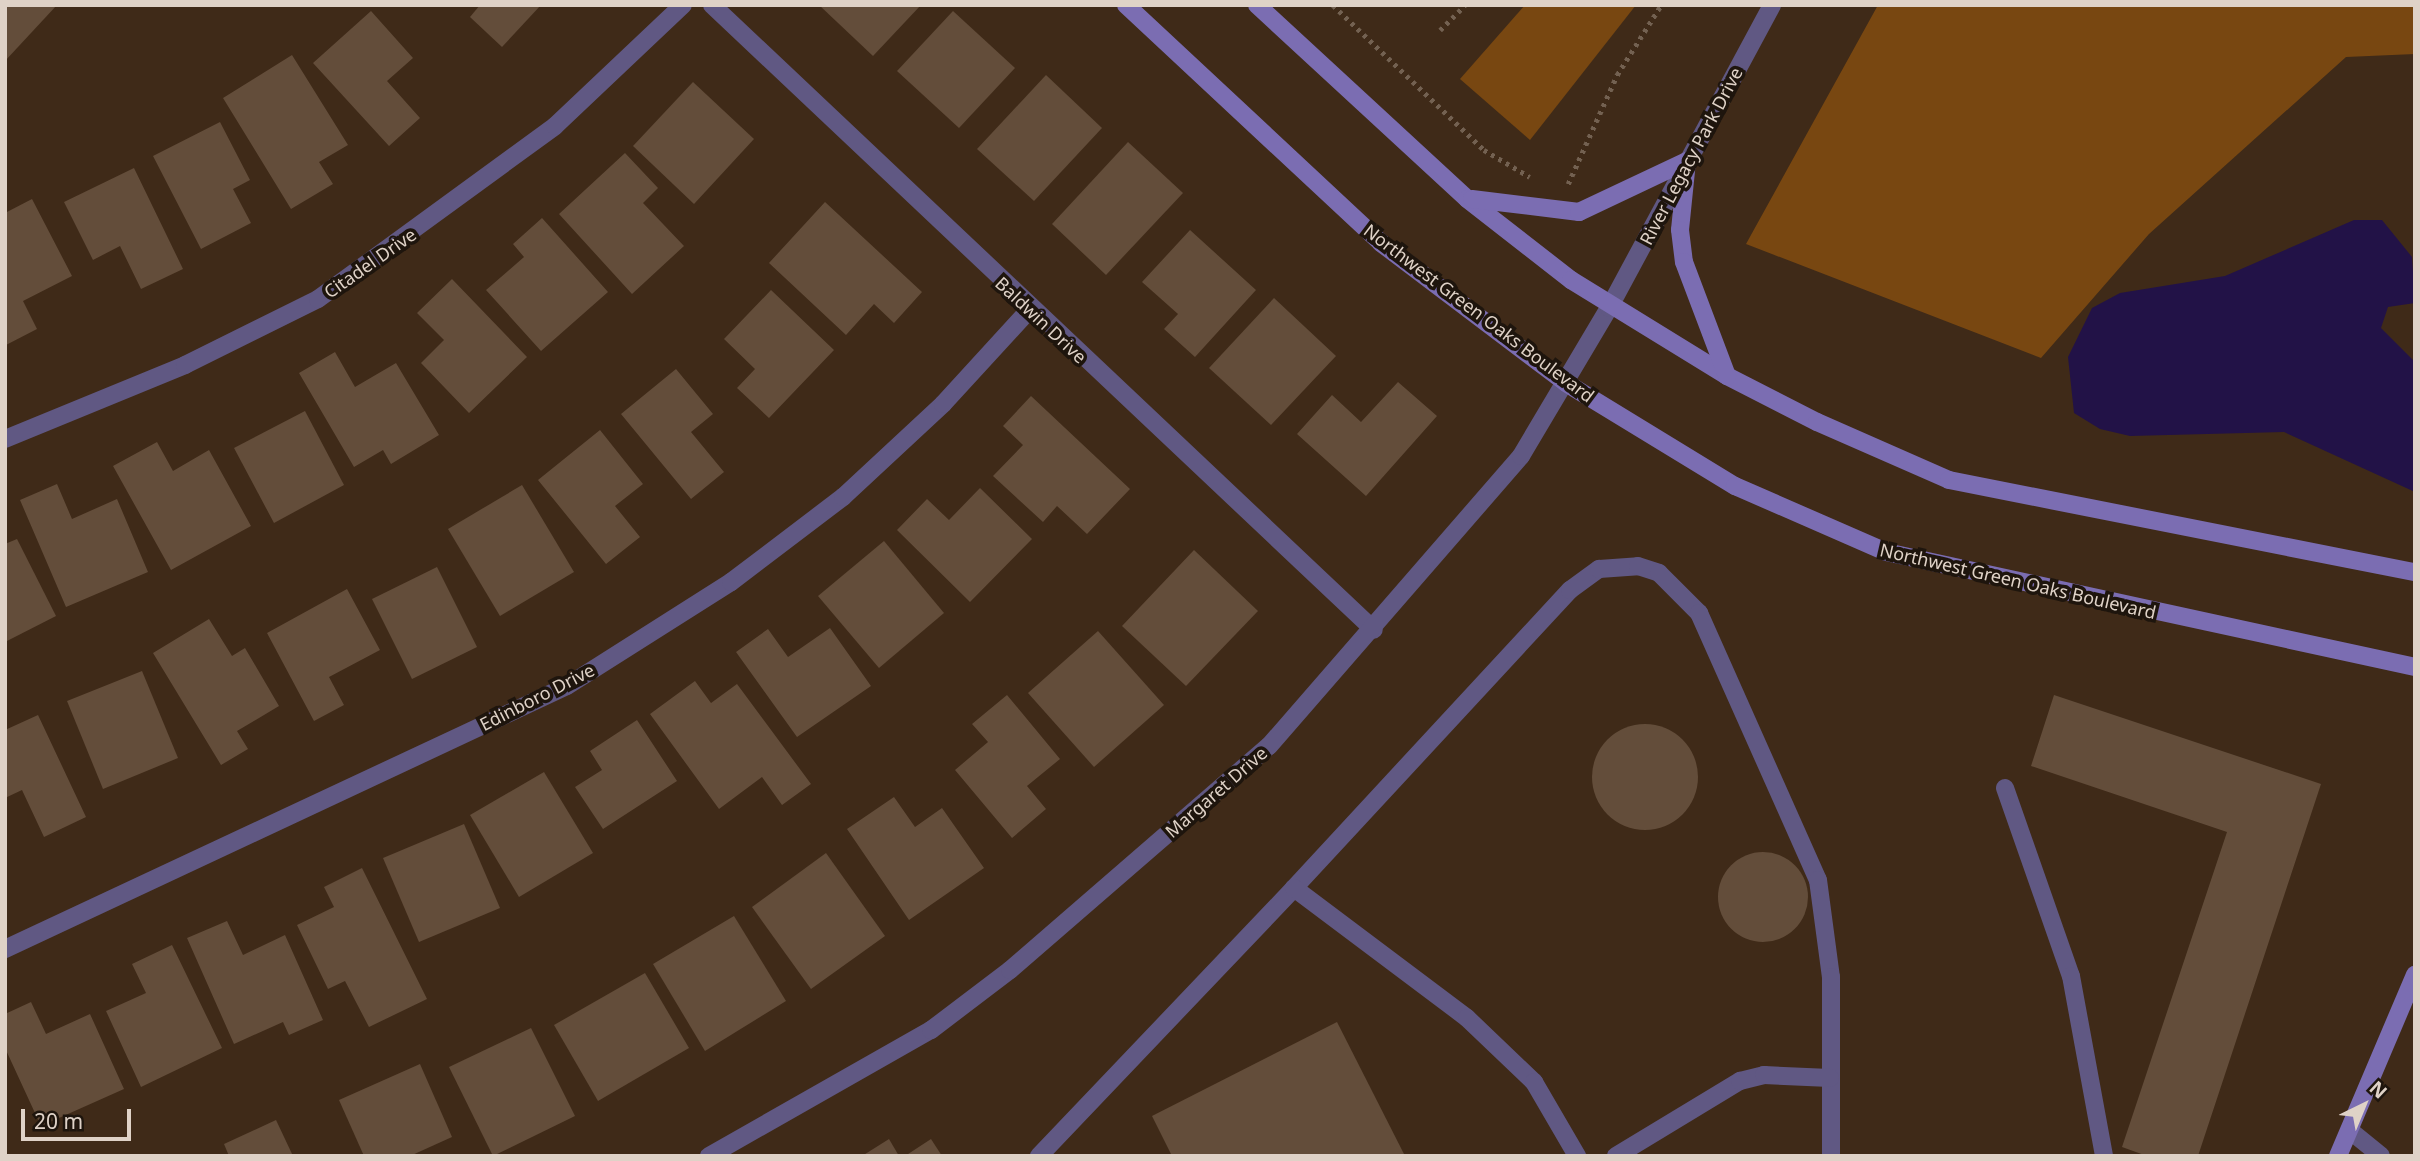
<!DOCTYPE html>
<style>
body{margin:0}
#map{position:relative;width:2420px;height:1161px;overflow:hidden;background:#3f2a18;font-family:"Noto Sans",sans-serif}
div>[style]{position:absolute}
.forest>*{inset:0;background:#784711}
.water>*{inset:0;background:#221247}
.building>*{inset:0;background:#634d3a}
.round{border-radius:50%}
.path>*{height:4.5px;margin-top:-2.25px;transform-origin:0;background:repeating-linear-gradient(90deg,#736151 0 3.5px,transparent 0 8.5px)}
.service>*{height:18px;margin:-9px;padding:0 9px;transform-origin:9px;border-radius:9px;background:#605883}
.minor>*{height:18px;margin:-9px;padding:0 9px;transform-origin:9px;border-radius:9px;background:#605883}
.secondary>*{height:18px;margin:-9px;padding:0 9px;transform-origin:9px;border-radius:9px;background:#7b6db2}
span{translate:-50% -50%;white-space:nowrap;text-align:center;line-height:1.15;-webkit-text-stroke:7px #1e150d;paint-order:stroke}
.street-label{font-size:18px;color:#dfd2c7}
.frame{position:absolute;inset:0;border:7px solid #dfd2c7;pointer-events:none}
.north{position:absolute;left:2329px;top:1070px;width:70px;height:70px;-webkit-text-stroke:5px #1e150d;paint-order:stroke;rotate:43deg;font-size:19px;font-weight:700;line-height:28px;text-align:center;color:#dfd2c7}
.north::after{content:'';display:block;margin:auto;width:24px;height:32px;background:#dfd2c7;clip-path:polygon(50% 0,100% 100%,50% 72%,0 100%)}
.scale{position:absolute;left:21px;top:1109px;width:110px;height:32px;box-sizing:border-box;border:4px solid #dfd2c7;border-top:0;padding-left:9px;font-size:21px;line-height:24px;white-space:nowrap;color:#dfd2c7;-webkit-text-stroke:5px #1e150d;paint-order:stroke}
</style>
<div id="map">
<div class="forest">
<i style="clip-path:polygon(1525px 5px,1636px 5px,1530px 140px,1460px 79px)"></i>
<i style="clip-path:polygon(1878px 5px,2415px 5px,2415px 54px,2346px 57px,2149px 234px,2041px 358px,1746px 244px)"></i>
</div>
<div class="water">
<i style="clip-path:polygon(2354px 220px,2382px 220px,2412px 257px,2415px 303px,2388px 307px,2381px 328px,2415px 362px,2415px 492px,2284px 432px,2130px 436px,2100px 429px,2074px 413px,2068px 357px,2092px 308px,2120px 293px,2225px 276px)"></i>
</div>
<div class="building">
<i style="clip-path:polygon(5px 5px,57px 5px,5px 61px)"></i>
<i style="clip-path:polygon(480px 5px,541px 5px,502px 47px,470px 17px)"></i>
<i style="clip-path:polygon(819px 5px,921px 5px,873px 56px)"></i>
<i style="clip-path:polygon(371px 11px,413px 58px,387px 81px,420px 118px,389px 146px,313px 63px)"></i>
<i style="clip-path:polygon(953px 11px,1015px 68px,959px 128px,897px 71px)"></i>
<i style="clip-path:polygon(292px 55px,348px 145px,319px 162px,333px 184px,291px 209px,223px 98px)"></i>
<i style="clip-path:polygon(1046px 75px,1102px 128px,1034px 201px,977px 149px)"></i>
<i style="clip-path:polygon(693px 82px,754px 139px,694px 204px,633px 146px)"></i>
<i style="clip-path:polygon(220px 122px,250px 180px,233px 189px,251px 223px,201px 249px,153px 156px)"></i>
<i style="clip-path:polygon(1128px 142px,1183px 193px,1106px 275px,1052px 224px)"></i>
<i style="clip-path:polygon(625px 153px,658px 188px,643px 203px,684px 246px,632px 294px,559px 214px)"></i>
<i style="clip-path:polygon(134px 168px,183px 269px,141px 289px,120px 246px,93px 260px,64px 202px)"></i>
<i style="clip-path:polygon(32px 199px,72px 276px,23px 301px,37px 329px,6px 345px,5px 213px)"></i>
<i style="clip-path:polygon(825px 202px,922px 292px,894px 323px,874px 304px,846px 335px,769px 263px)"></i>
<i style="clip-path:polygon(542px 218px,608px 292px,541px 351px,486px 290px,524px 257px,513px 244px)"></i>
<i style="clip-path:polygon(1190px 230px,1256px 290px,1195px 357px,1164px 329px,1178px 314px,1142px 282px)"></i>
<i style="clip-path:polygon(452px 279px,527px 357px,469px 413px,421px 363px,444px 340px,417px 313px)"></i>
<i style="clip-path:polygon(771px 290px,834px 350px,769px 418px,737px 388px,755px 369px,724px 339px)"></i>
<i style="clip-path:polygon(1274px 298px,1336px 356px,1271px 425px,1209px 368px)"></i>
<i style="clip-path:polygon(335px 352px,355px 387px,396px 363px,439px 435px,391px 464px,383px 450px,354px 467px,299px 373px)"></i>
<i style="clip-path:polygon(676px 369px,713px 414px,691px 432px,724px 472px,691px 499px,621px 414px)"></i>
<i style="clip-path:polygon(1398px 382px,1437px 416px,1366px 496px,1297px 434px,1332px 395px,1361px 422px)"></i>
<i style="clip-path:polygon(1031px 396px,1130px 489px,1087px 534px,1057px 506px,1043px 522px,993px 476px,1023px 445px,1003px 426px)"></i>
<i style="clip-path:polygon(305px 411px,344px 485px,274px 523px,234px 448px)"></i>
<i style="clip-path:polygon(600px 430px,643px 484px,615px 506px,640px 537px,606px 564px,538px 480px)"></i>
<i style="clip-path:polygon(157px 442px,173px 471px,209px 450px,251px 526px,171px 570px,113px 466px)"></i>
<i style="clip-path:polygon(57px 484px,72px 519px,117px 499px,148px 572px,66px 607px,20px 500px)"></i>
<i style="clip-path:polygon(522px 485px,574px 572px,500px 616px,448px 529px)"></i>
<i style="clip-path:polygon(980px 488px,1032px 539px,970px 602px,897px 530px,927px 499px,949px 520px)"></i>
<i style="clip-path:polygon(17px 539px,56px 616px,5px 642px,5px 544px)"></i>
<i style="clip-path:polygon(884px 541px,944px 613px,879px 668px,818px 596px)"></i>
<i style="clip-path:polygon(1194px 550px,1258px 611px,1186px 686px,1122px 626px)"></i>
<i style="clip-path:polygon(437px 567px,477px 647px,412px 679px,372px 599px)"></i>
<i style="clip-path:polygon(347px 589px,380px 650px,329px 677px,344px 705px,314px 721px,267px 633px)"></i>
<i style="clip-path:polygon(209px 619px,232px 656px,245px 648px,279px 706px,237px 731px,248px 749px,221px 765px,153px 653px)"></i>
<i style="clip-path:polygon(830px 628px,871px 686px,797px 737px,736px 652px,768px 629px,788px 657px)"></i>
<i style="clip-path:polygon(1098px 631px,1164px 705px,1094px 767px,1028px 693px)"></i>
<i style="clip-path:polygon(142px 671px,178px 758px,103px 789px,67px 701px)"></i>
<i style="clip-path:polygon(695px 681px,711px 703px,737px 684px,811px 784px,782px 805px,762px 777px,719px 809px,650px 714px)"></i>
<i style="clip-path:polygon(1007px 695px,1060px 759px,1027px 786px,1046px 809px,1012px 838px,955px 770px,988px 742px,972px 724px)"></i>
<i style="clip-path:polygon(2054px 695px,2321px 784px,2198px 1156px,2147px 1156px,2122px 1147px,2227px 832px,2031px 766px)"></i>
<i style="clip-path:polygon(38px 715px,86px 817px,44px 837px,22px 790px,5px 798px,5px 730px)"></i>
<i style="clip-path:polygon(637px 720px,677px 781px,603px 829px,575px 787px,602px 770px,590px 751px)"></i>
<i class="round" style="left:1592px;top:724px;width:106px;height:106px"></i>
<i style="clip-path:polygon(544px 772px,593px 853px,519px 897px,470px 815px)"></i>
<i style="clip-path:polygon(894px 797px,915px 827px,942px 808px,984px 868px,909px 920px,847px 829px)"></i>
<i style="clip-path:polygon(464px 824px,500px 908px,419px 942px,383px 858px)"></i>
<i class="round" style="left:1718px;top:852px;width:90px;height:90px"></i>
<i style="clip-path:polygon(826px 853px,885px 936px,811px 989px,752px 907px)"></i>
<i style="clip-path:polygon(362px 868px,427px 999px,369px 1027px,345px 981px,328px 989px,297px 925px,334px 907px,324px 887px)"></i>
<i style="clip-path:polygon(734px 916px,786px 1001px,705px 1051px,653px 964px)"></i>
<i style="clip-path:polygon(227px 921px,243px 955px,285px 935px,323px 1020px,289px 1035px,283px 1022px,234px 1044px,187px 938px)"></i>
<i style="clip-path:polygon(172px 945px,222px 1048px,141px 1087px,106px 1011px,146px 993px,132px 964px)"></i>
<i style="clip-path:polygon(645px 973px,689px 1048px,598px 1101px,554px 1025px)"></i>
<i style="clip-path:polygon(31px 1002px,46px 1034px,90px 1014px,124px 1089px,41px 1126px,5px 1048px,5px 1014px)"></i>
<i style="clip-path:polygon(1337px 1022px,1405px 1156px,1172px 1156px,1152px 1116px)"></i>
<i style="clip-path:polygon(531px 1028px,575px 1116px,493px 1156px,449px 1067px)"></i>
<i style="clip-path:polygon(420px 1064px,452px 1137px,410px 1156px,364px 1156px,339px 1100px)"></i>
<i style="clip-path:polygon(276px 1120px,293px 1156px,229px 1156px,224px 1144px)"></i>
<i style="clip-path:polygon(889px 1139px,899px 1156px,862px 1156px)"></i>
<i style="clip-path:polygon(931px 1139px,942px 1156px,905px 1156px)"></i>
</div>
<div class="path">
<i style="left:1333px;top:5px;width:209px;rotate:43.8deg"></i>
<i style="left:1484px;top:150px;width:53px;rotate:30.4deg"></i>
<i style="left:1440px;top:30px;width:35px;rotate:-45deg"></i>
<i style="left:1568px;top:184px;width:120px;rotate:-65.8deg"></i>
<i style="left:1617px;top:75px;width:83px;rotate:-57.8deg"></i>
</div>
<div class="service">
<i style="left:2005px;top:788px;width:199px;rotate:70.7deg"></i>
<i style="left:2071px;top:976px;width:183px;rotate:79.6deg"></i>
<i style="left:1294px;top:888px;width:406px;rotate:-47.2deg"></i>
<i style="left:1570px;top:590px;width:36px;rotate:-36deg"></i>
<i style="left:1599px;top:569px;width:39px;rotate:-4deg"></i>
<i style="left:1638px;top:566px;width:22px;rotate:18deg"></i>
<i style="left:1659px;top:573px;width:57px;rotate:45deg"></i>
<i style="left:1699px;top:613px;width:292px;rotate:66deg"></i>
<i style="left:1818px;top:880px;width:98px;rotate:82.4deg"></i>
<i style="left:1831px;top:977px;width:179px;rotate:90deg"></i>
<i style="left:2353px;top:1133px;width:36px;rotate:39deg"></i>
<i style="left:1039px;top:1156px;width:370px;rotate:-46.4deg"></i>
<i style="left:1294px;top:888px;width:216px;rotate:36.9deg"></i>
<i style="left:1467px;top:1018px;width:93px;rotate:43.7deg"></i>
<i style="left:1534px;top:1082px;width:86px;rotate:59.8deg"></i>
<i style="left:1616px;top:1156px;width:145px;rotate:-31.2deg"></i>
<i style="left:1740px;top:1081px;width:25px;rotate:-14deg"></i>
<i style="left:1764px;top:1075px;width:66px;rotate:2.6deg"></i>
</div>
<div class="minor">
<i style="left:712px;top:5px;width:910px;rotate:43.35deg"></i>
<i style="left:5px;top:439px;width:195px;rotate:-22.3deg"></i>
<i style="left:185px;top:365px;width:148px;rotate:-26.4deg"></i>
<i style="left:318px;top:299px;width:293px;rotate:-36.1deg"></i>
<i style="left:555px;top:126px;width:176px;rotate:-43.4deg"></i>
<i style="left:5px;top:949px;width:620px;rotate:-25.08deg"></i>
<i style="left:567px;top:686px;width:194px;rotate:-32.4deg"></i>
<i style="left:731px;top:582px;width:141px;rotate:-37.2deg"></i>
<i style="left:843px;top:497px;width:137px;rotate:-42.9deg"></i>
<i style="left:943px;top:404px;width:127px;rotate:-47.5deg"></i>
<i style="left:709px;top:1156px;width:255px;rotate:-29.6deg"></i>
<i style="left:931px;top:1030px;width:99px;rotate:-37.2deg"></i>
<i style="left:1010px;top:970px;width:342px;rotate:-40.9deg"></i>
<i style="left:1269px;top:746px;width:384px;rotate:-49deg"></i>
<i style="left:1521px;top:456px;width:172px;rotate:-59.3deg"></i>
<i style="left:1609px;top:308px;width:344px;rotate:-61.7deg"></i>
</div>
<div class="secondary">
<i style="left:1126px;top:5px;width:349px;rotate:43deg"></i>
<i style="left:1381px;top:243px;width:232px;rotate:37.1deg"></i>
<i style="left:1566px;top:383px;width:198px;rotate:31.4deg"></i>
<i style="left:1735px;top:486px;width:165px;rotate:23.6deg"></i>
<i style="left:1886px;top:552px;width:541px;rotate:12.26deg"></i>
<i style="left:1257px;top:5px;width:286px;rotate:42.7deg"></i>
<i style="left:1467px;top:199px;width:132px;rotate:37.9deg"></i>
<i style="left:1571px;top:280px;width:183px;rotate:31.6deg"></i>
<i style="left:1727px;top:376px;width:101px;rotate:27.1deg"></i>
<i style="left:1817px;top:422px;width:144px;rotate:23.7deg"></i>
<i style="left:1949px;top:480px;width:475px;rotate:11.2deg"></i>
<i style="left:1687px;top:161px;width:69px;rotate:95.8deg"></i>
<i style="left:1680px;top:230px;width:32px;rotate:83deg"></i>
<i style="left:1684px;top:262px;width:122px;rotate:69.3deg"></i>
<i style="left:1472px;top:199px;width:108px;rotate:6.9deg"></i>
<i style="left:1579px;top:212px;width:119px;rotate:-25.3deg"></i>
<i style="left:2338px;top:1156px;width:197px;rotate:-67deg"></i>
</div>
<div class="street-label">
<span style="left:1691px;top:156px;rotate:-62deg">River Legacy Park Drive</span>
<span style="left:370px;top:263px;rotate:-35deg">Citadel Drive</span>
<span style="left:1479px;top:313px;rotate:37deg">Northwest Green Oaks Boulevard</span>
<span style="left:1041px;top:320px;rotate:43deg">Baldwin Drive</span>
<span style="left:2018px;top:581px;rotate:13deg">Northwest Green Oaks Boulevard</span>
<span style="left:537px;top:697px;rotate:-27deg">Edinboro Drive</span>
<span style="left:1216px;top:792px;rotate:-41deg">Margaret Drive</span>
</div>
<div class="frame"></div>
<div class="north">N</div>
<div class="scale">20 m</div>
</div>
